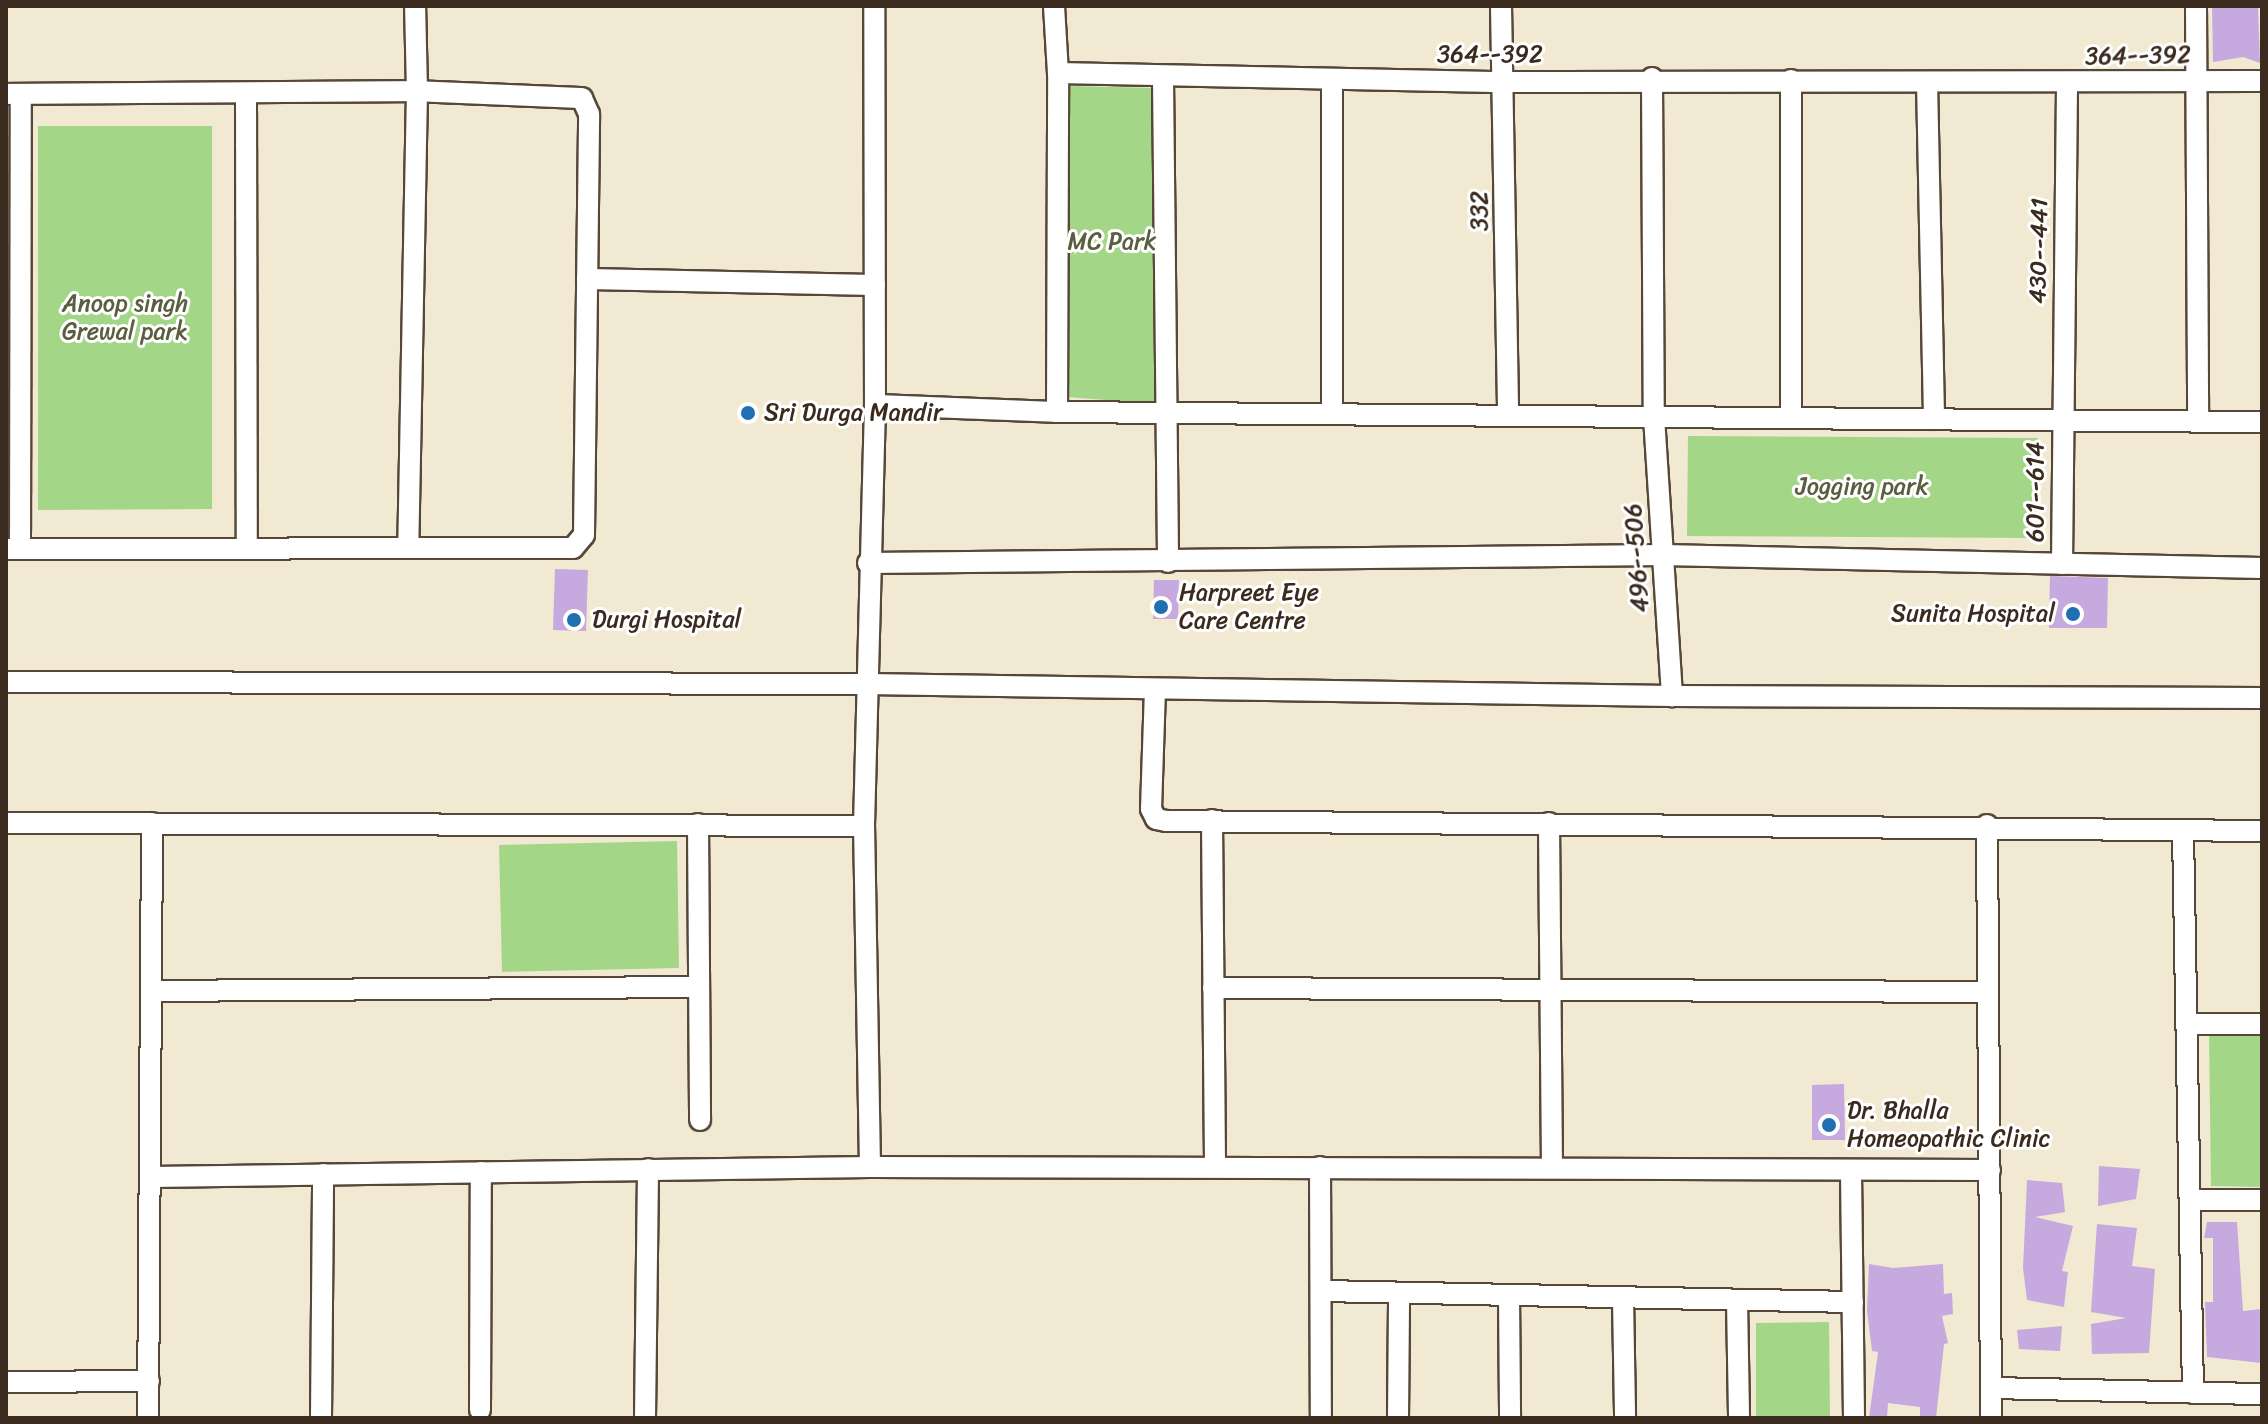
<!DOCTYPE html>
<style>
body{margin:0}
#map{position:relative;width:2268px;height:1424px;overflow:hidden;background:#f1e9d1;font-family:Sriracha,sans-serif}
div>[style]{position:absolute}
.green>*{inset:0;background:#a3d787}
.building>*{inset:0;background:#c6a9de}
.roads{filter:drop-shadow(2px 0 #564739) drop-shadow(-2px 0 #564739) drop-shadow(0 2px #564739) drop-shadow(0 -2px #564739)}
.street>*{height:20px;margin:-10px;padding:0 10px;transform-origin:10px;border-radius:10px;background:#fff}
.dots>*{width:22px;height:22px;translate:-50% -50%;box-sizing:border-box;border:4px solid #fff;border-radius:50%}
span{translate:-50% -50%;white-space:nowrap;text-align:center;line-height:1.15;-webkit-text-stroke:6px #fff;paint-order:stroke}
.street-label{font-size:24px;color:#3b2a1e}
.park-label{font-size:24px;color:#5a5e3e}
.poi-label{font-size:24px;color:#3b2a1e}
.left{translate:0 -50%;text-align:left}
.right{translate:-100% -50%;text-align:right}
.frame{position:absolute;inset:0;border:8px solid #3b2a1e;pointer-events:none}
</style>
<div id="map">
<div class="green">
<i style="clip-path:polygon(1068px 86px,1155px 88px,1157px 404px,1067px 397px)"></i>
<i style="clip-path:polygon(38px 126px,212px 126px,212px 509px,38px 510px)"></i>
<i style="clip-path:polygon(1688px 436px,2038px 438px,2037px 538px,1687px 536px)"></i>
<i style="clip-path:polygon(677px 841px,679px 968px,502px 972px,499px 845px)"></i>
<i style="clip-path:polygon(2209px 1033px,2262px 1033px,2262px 1187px,2211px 1186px)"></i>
<i style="clip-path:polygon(1829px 1322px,1830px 1418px,1756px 1418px,1756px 1323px)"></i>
</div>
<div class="building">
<i style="clip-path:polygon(2212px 6px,2258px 6px,2260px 63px,2243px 57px,2213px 62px)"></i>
<i style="clip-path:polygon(555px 569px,588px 570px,586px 631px,553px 630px)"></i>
<i style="clip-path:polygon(2050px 576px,2108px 578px,2107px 628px,2049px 628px)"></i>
<i style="clip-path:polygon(1154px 580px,1179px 580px,1178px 619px,1153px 619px)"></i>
<i style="clip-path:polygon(1844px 1084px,1845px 1140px,1812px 1140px,1812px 1085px)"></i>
<i style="clip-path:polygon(2099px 1166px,2140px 1169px,2136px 1199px,2098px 1206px)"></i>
<i style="clip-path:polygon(2027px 1180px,2062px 1183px,2065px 1212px,2035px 1217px,2073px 1226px,2062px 1271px,2068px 1272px,2064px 1307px,2027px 1300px,2023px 1268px)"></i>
<i style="clip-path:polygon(2207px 1222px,2237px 1222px,2243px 1311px,2262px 1309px,2262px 1363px,2207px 1357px,2205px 1302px,2213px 1302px,2213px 1238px,2204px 1238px)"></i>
<i style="clip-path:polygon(2097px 1224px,2137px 1228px,2132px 1266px,2155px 1269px,2149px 1353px,2092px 1354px,2091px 1324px,2126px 1318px,2091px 1312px)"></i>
<i style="clip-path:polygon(1869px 1264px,1893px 1268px,1943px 1264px,1944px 1294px,1952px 1293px,1953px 1314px,1942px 1316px,1948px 1343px,1944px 1344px,1936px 1418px,1920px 1418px,1920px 1407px,1888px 1403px,1887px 1418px,1869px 1418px,1878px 1352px,1872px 1351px,1867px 1311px)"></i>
<i style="clip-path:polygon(2062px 1326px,2060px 1351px,2019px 1349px,2017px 1330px)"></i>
</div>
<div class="roads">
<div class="street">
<i style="left:1054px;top:6px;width:67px;rotate:86.6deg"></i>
<i style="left:1501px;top:6px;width:410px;rotate:89deg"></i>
<i style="left:2196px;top:6px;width:415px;rotate:89.7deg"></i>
<i style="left:1652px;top:78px;width:339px;rotate:89.7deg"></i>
<i style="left:1654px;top:417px;width:280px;rotate:86.3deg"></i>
<i style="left:1163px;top:79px;width:483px;rotate:89.4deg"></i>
<i style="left:1791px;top:80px;width:338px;rotate:90deg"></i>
<i style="left:1332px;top:81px;width:333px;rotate:90deg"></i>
<i style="left:1927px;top:82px;width:337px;rotate:88.8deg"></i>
<i style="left:246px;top:93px;width:454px;rotate:89.9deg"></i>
<i style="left:6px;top:94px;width:411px;rotate:-0.4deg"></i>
<i style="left:417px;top:91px;width:85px;rotate:-91.3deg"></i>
<i style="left:587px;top:279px;width:288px;rotate:1.2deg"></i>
<i style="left:875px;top:405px;width:182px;rotate:2.2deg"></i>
<i style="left:1057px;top:412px;width:1205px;rotate:0.48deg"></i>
<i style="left:1057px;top:412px;width:339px;rotate:-89.8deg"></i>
<i style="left:1058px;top:73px;width:447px;rotate:1.2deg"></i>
<i style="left:1505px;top:82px;width:757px;rotate:-0.08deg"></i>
<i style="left:20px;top:548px;width:454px;rotate:-89.9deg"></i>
<i style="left:6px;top:549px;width:567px;rotate:-0.1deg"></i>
<i style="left:573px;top:548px;width:17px;rotate:-50deg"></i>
<i style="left:584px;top:535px;width:421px;rotate:-89.3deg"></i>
<i style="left:589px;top:114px;width:17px;rotate:-114deg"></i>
<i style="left:582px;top:98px;width:165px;rotate:-177.6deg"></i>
<i style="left:417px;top:91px;width:455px;rotate:91.1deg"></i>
<i style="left:868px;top:563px;width:795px;rotate:-0.58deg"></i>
<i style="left:1663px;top:555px;width:599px;rotate:1.24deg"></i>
<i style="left:2062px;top:564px;width:481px;rotate:-89.4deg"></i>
<i style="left:6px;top:682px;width:860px;rotate:0.13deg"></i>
<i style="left:866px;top:684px;width:806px;rotate:0.85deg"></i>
<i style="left:1672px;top:696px;width:590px;rotate:0.19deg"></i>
<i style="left:1155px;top:689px;width:120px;rotate:91.9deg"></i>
<i style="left:1151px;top:809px;width:11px;rotate:63deg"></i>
<i style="left:1156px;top:819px;width:10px;rotate:11deg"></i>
<i style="left:1166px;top:821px;width:1096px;rotate:0.52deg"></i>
<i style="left:1212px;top:820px;width:347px;rotate:89.5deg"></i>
<i style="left:6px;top:823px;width:858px;rotate:0.2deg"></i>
<i style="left:1549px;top:823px;width:343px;rotate:89.5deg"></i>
<i style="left:698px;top:824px;width:296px;rotate:89.6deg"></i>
<i style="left:1987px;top:825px;width:593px;rotate:89.61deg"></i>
<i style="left:2183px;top:831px;width:562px;rotate:88.98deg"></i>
<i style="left:1213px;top:988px;width:774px;rotate:0.3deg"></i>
<i style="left:151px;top:991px;width:548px;rotate:-0.42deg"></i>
<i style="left:2188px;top:1024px;width:74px"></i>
<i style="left:870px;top:1167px;width:341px;rotate:-91deg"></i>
<i style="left:864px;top:826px;width:421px;rotate:-88.5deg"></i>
<i style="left:875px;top:405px;width:399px;rotate:-90.1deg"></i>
<i style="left:1320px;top:1167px;width:251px;rotate:89.8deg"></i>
<i style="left:1851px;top:1172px;width:246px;rotate:89.3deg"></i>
<i style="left:152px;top:1177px;width:718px;rotate:-0.8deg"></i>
<i style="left:870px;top:1167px;width:1120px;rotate:0.15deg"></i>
<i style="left:2193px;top:1200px;width:69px"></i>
<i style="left:1322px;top:1291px;width:531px;rotate:1.19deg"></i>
<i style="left:1509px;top:1295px;width:123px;rotate:89.5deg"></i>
<i style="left:1623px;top:1298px;width:120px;rotate:89deg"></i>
<i style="left:1737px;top:1300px;width:118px;rotate:89deg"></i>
<i style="left:6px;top:1382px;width:143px;rotate:-0.4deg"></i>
<i style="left:1992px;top:1388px;width:270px;rotate:1.3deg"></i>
<i style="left:480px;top:1410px;width:238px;rotate:-89.8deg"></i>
<i style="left:148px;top:1418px;width:595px;rotate:-89.61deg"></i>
<i style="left:321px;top:1418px;width:244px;rotate:-89.5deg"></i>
<i style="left:645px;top:1418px;width:249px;rotate:-89.3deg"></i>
<i style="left:1398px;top:1418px;width:125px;rotate:-89.5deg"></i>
</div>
</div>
<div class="dots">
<i style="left:748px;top:413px;background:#1f6fb2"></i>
<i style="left:1161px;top:607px;background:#1f6fb2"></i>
<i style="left:2073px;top:614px;background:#1f6fb2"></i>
<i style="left:574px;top:620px;background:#1f6fb2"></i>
<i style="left:1829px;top:1125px;background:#1f6fb2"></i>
</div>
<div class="street-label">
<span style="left:1490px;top:55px">364--392</span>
<span style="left:2138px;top:56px;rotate:-1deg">364--392</span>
<span style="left:1480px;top:211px;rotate:-90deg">332</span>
<span style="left:2039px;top:251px;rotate:-89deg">430--441</span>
<span style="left:2036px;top:492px;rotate:-90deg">601--614</span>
<span style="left:1637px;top:558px;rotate:-94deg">496--506</span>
</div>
<div class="park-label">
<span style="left:1112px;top:242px">MC Park</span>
<span style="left:125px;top:318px">Anoop singh<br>Grewal park</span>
<span style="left:1862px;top:487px">Jogging park</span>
</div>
<div class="poi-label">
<span class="left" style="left:764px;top:413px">Sri Durga Mandir</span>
<span class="left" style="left:1179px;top:607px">Harpreet Eye<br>Care Centre</span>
<span class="right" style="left:2055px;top:614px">Sunita Hospital</span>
<span class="left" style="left:592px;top:620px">Durgi Hospital</span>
<span class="left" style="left:1847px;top:1125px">Dr. Bhalla<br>Homeopathic Clinic</span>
</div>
<div class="frame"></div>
</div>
